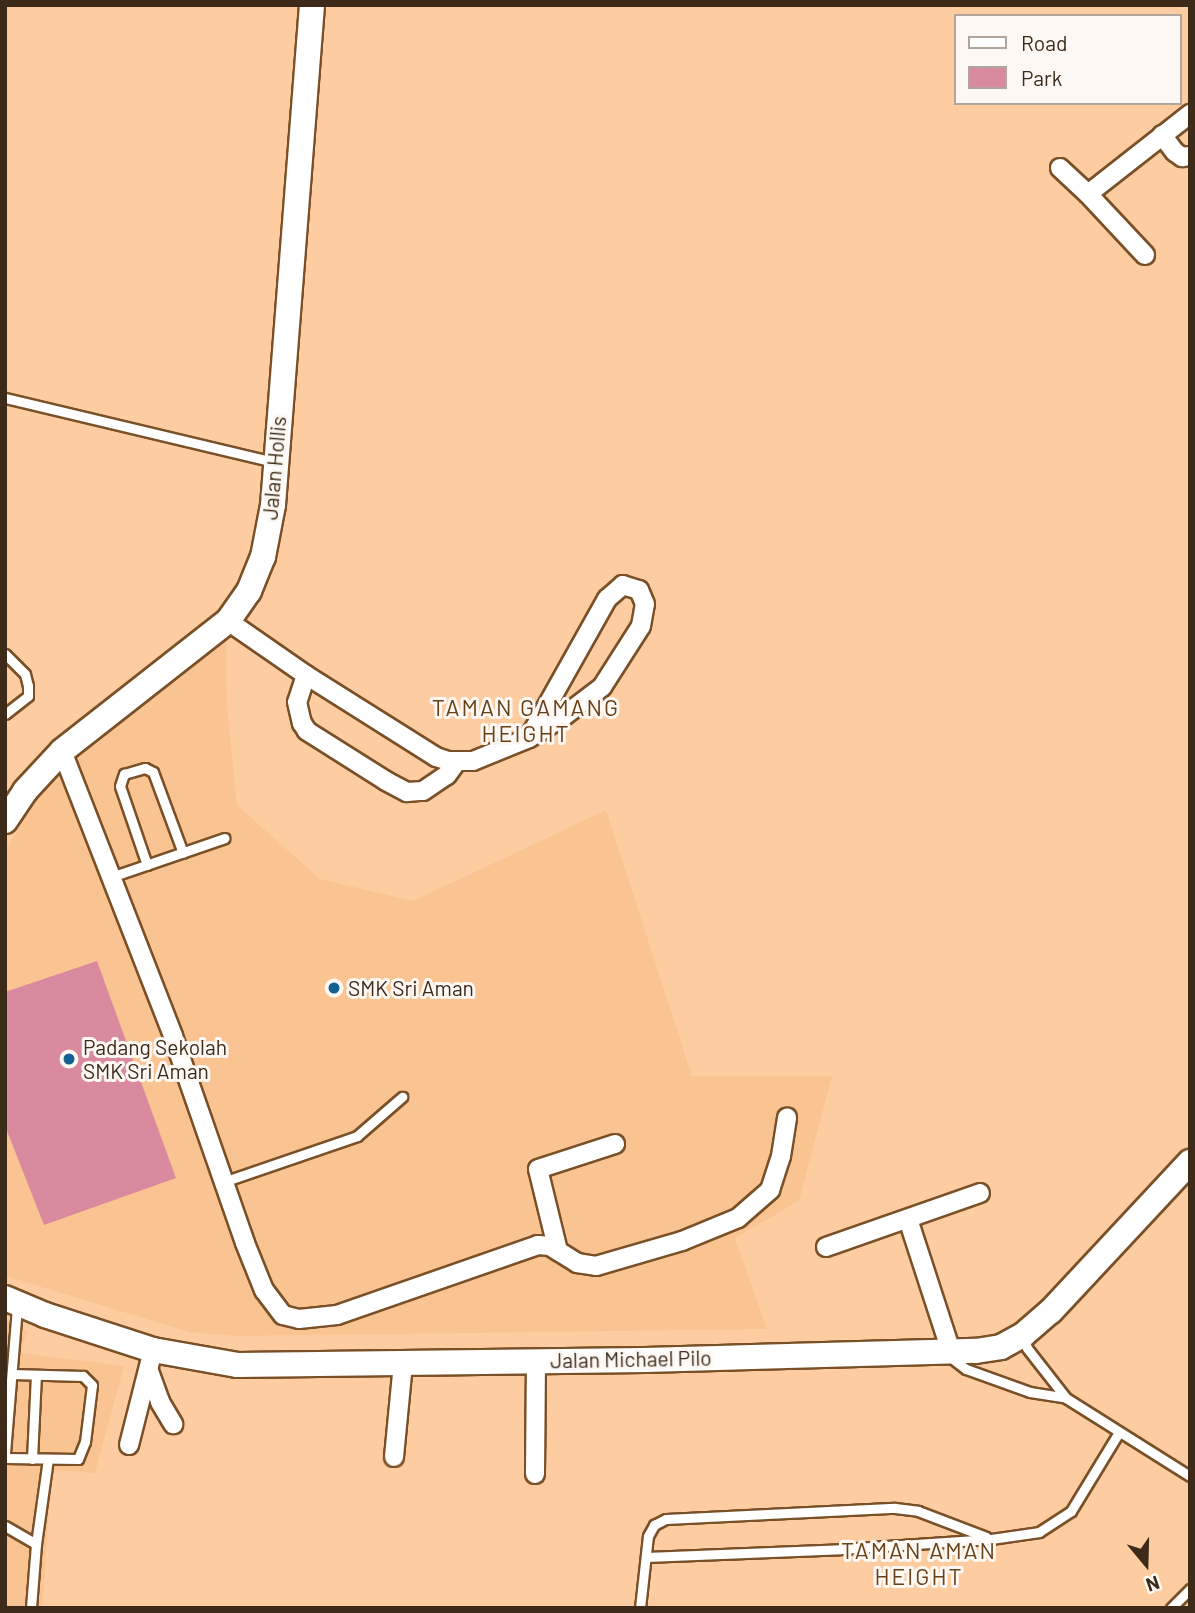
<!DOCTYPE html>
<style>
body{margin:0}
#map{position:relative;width:1195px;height:1613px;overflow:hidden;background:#fdcda1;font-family:Barlow,sans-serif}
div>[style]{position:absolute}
.built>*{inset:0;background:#fac492}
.green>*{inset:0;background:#da8a9e}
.roads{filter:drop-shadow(2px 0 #795027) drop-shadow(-2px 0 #795027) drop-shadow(0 2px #795027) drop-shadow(0 -2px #795027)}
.lane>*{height:9px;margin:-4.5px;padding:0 4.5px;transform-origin:4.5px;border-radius:4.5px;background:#fff}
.street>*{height:18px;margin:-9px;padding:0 9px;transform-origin:9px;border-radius:9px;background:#fff}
.secondary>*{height:24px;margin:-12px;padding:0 12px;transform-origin:12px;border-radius:12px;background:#fff}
.dots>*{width:19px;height:19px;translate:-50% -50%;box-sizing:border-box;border:4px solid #fdf8f3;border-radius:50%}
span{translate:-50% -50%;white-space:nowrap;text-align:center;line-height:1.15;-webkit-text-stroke:6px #fdf8f3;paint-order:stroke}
.street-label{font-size:21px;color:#3d2a19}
.poi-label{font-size:21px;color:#3d2a19}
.left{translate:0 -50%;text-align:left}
.neighbourhood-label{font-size:23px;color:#694117;letter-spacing:2px}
.frame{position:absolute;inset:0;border:7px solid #3d2a19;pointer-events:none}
.legend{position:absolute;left:954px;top:14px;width:228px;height:91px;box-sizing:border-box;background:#fdf8f3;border:2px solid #b0a69c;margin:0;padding:9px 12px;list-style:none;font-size:21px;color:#3d2a19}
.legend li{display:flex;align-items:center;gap:14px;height:35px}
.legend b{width:35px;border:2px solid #b0a69c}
.north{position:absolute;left:1111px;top:1529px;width:70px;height:70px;-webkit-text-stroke:5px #fdf8f3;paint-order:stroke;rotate:161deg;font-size:19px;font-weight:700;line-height:28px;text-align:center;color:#3d2a19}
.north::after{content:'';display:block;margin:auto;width:24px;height:32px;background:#3d2a19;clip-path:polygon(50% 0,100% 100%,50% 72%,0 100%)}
</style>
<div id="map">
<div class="built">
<i style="clip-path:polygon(226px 641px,227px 705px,237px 805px,320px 879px,413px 901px,606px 810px,692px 1076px,832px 1076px,799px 1201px,735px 1238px,767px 1329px,236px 1336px,189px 1332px,5px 1276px,5px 851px,49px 780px,78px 752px)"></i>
<i style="clip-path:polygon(5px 1319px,27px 1331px,21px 1353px,124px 1366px,95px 1473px,52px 1470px,42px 1608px,5px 1608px)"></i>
</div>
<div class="green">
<i style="clip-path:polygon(97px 961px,176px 1178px,44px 1225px,5px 1126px,5px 992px)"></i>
</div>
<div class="roads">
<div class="lane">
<i style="left:5px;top:398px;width:277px;rotate:13.4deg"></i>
<i style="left:5px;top:654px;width:28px;rotate:45deg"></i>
<i style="left:25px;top:674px;width:12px;rotate:76deg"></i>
<i style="left:28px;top:686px;width:10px;rotate:90deg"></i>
<i style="left:28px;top:696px;width:29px;rotate:142deg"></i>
<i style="left:147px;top:865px;width:83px;rotate:-108.9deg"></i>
<i style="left:120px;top:786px;width:13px;rotate:-72deg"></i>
<i style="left:124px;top:774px;width:22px;rotate:-16deg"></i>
<i style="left:145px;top:768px;width:9px;rotate:27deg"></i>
<i style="left:153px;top:772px;width:86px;rotate:69.7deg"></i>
<i style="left:111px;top:877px;width:120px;rotate:-18.9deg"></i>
<i style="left:223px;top:1182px;width:142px;rotate:-18.9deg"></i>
<i style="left:357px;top:1136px;width:60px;rotate:-40.9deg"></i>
<i style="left:950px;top:1357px;width:20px;rotate:37deg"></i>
<i style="left:966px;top:1369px;width:68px;rotate:19.8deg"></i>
<i style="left:1030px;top:1392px;width:36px;rotate:9deg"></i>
<i style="left:1066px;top:1398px;width:63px;rotate:-128deg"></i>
<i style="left:1027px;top:1348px;width:13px;rotate:-108deg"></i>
<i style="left:1066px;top:1398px;width:146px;rotate:32.2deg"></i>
<i style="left:5px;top:1453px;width:147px;rotate:-85.3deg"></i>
<i style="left:5px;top:1458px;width:73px;rotate:0.8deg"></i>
<i style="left:78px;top:1459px;width:18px;rotate:-68deg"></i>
<i style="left:85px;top:1442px;width:57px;rotate:-83deg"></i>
<i style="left:92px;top:1385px;width:13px;rotate:-135deg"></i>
<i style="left:83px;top:1376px;width:71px;rotate:-178.4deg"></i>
<i style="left:32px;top:1459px;width:84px;rotate:-87.3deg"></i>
<i style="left:5px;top:1526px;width:36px;rotate:30deg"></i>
<i style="left:36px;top:1544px;width:64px;rotate:94.5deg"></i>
<i style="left:36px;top:1544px;width:86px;rotate:-82deg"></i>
<i style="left:646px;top:1557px;width:195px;rotate:-2.3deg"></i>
<i style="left:841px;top:1549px;width:150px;rotate:-3.8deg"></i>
<i style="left:991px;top:1539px;width:49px;rotate:-8.3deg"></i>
<i style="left:1039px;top:1532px;width:38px;rotate:-33deg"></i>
<i style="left:1071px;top:1511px;width:92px;rotate:-58.7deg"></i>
<i style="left:640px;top:1608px;width:72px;rotate:-83.7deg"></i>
<i style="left:648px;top:1536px;width:13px;rotate:-61deg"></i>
<i style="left:654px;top:1525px;width:13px;rotate:-27deg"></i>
<i style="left:666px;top:1519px;width:229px;rotate:-2.8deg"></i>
<i style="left:895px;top:1508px;width:23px;rotate:7deg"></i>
<i style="left:918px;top:1511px;width:73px;rotate:20.9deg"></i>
<i style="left:1171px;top:1608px;width:27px;rotate:-45deg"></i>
</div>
<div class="street">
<i style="left:1162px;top:135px;width:21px;rotate:53deg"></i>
<i style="left:1175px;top:152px;width:9px;rotate:36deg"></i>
<i style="left:1182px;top:157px;width:8px;rotate:-7deg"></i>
<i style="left:1060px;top:168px;width:38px;rotate:43deg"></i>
<i style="left:1145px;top:255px;width:83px;rotate:-133.1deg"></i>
<i style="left:1088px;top:194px;width:130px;rotate:-38.1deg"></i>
<i style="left:228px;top:621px;width:95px;rotate:34.7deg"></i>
<i style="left:306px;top:675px;width:154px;rotate:32.2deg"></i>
<i style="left:436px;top:757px;width:13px;rotate:18deg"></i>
<i style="left:448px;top:761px;width:25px"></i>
<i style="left:473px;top:761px;width:61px;rotate:-22.3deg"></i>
<i style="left:529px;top:738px;width:36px;rotate:-32deg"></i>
<i style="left:560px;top:719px;width:53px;rotate:-37.3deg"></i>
<i style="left:602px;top:687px;width:72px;rotate:-57.4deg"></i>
<i style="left:641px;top:626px;width:22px;rotate:-80deg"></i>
<i style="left:645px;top:604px;width:15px;rotate:-113deg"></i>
<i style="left:639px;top:590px;width:17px;rotate:-163deg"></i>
<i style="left:623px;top:585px;width:21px;rotate:139deg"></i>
<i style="left:607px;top:599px;width:159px;rotate:119.3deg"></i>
<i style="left:306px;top:675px;width:28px;rotate:108deg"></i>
<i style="left:297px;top:702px;width:22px;rotate:77deg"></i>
<i style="left:302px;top:723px;width:9px;rotate:58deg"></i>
<i style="left:307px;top:731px;width:93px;rotate:32.3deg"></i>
<i style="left:386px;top:781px;width:24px;rotate:28deg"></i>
<i style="left:407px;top:792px;width:16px;rotate:-4deg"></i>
<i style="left:423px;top:791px;width:29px;rotate:-34deg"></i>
<i style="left:447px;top:775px;width:17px;rotate:-54deg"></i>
<i style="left:62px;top:751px;width:306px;rotate:68.7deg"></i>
<i style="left:173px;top:1036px;width:219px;rotate:70.8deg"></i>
<i style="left:245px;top:1243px;width:51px;rotate:68deg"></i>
<i style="left:264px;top:1290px;width:31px;rotate:53deg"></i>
<i style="left:283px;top:1315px;width:16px;rotate:14deg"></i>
<i style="left:299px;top:1319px;width:38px;rotate:-6deg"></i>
<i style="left:337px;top:1315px;width:213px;rotate:-19.2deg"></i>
<i style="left:538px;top:1245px;width:12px;rotate:5deg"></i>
<i style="left:550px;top:1246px;width:32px;rotate:32deg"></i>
<i style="left:577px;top:1263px;width:19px;rotate:9deg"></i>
<i style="left:596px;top:1266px;width:90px;rotate:-16.2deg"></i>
<i style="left:682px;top:1241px;width:61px;rotate:-22.3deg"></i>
<i style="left:738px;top:1218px;width:43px;rotate:-41.2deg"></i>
<i style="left:770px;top:1190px;width:36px;rotate:-72deg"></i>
<i style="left:781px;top:1156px;width:39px;rotate:-81deg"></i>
<i style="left:908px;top:1219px;width:139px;rotate:72deg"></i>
<i style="left:826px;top:1247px;width:163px;rotate:-19.3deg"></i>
<i style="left:558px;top:1251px;width:84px;rotate:-103.7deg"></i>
<i style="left:538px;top:1169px;width:81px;rotate:-18deg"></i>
<i style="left:149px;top:1371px;width:33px;rotate:70deg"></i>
<i style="left:160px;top:1402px;width:26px;rotate:59deg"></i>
<i style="left:129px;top:1445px;width:98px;rotate:-75.8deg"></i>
<i style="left:394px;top:1457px;width:93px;rotate:-84.5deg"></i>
<i style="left:535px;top:1474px;width:113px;rotate:-89.5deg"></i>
</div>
<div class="secondary">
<i style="left:5px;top:821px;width:36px;rotate:-56deg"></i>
<i style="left:25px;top:791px;width:54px;rotate:-47.2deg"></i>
<i style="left:62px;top:751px;width:211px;rotate:-38.1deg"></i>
<i style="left:228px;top:621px;width:37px;rotate:-55deg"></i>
<i style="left:249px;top:591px;width:37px;rotate:-68deg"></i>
<i style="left:263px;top:557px;width:53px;rotate:-79.1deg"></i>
<i style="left:273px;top:505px;width:502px;rotate:-85.54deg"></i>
<i style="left:5px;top:1298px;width:43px;rotate:23deg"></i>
<i style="left:45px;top:1315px;width:114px;rotate:18deg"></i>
<i style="left:153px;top:1350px;width:85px;rotate:10.1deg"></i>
<i style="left:237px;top:1365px;width:408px;rotate:-0.7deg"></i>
<i style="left:645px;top:1360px;width:331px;rotate:-1.6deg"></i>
<i style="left:976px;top:1351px;width:25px;rotate:-9deg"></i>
<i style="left:1001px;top:1347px;width:25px;rotate:-29deg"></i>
<i style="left:1023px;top:1335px;width:37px;rotate:-41deg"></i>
<i style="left:1051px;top:1311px;width:204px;rotate:-47deg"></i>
</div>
</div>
<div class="dots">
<i style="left:334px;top:988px;background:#146294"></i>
<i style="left:69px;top:1059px;background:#146294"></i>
</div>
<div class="street-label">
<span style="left:274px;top:468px;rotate:-85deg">Jalan Hollis</span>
<span style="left:631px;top:1359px;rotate:-1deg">Jalan Michael Pilo</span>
</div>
<div class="poi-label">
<span class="left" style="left:348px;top:988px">SMK Sri Aman</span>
<span class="left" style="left:83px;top:1059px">Padang Sekolah<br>SMK Sri Aman</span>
</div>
<div class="neighbourhood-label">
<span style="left:526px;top:720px">TAMAN GAMANG<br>HEIGHT</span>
<span style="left:919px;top:1563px">TAMAN AMAN<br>HEIGHT</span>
</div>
<div class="frame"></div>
<ul class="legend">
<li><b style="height:9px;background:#fff"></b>Road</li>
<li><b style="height:19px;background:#da8a9e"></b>Park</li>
</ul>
<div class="north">N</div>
</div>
